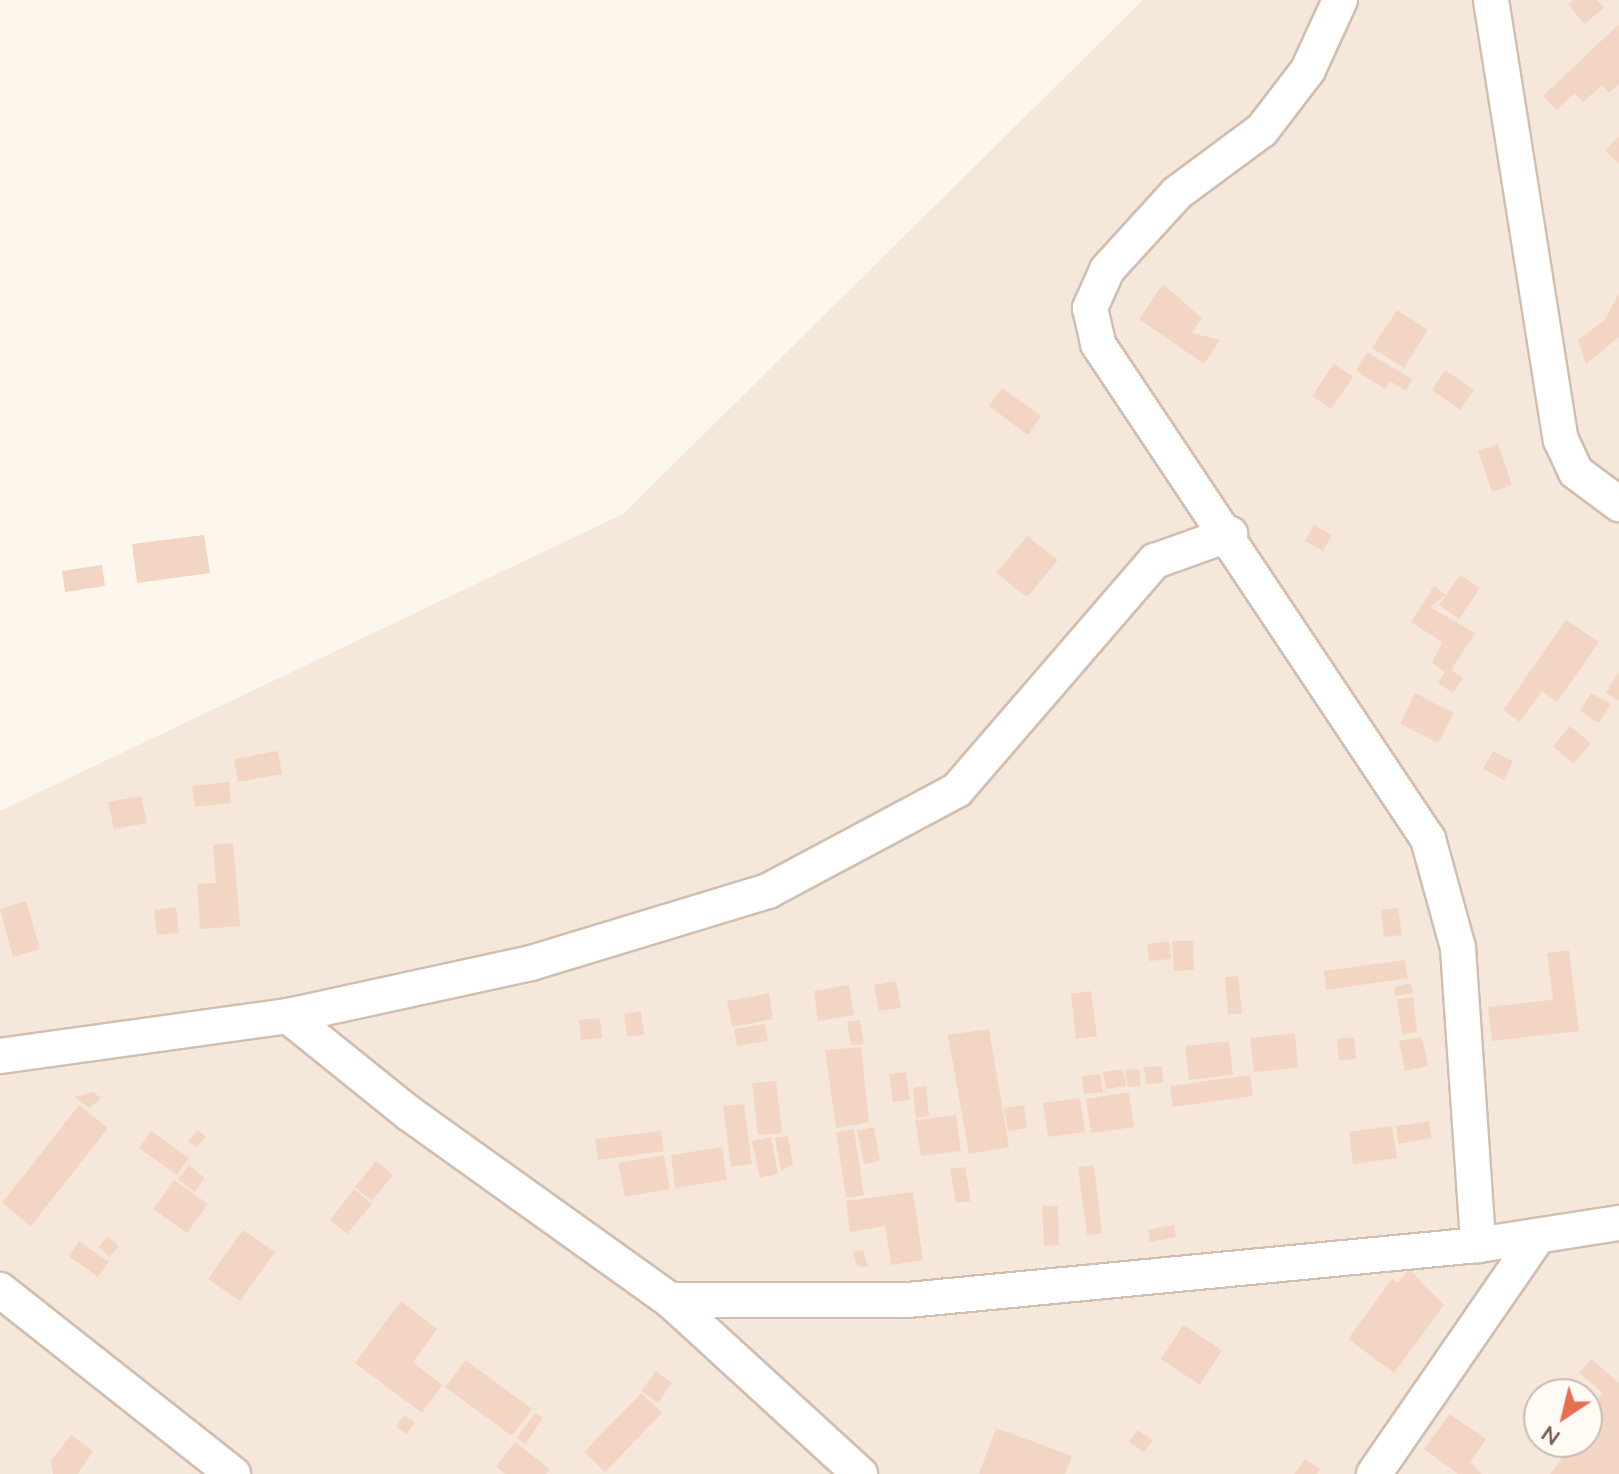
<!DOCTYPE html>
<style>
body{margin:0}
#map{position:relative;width:1619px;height:1474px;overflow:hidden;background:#fdf6ec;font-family:Mulish,sans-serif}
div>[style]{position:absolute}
.residential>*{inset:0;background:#f5e8da}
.building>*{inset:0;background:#f3d5c3}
.roads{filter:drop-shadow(2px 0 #d1beb0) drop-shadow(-2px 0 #d1beb0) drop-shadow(0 2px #d1beb0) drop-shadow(0 -2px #d1beb0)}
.minor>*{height:34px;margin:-17px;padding:0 17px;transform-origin:17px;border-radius:17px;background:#fff}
span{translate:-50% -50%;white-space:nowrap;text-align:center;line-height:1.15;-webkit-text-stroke:7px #fffaf3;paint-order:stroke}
.north{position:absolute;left:1523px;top:1378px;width:80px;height:80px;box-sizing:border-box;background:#fffaf3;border:2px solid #cabbb1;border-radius:50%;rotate:215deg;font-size:22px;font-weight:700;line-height:32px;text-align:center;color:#7a5c4d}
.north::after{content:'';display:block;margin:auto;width:28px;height:36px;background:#e76f51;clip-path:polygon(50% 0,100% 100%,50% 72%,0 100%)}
</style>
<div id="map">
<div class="residential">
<i style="clip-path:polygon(evenodd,1143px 0,1619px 0,1619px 1474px,0 1474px,0 811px,623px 514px,1143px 0,1539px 1394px,1587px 1394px,1587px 1442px,1539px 1442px,1539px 1394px)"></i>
</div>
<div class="building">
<i style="clip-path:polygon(1573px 0,1597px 0,1604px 8px,1584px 24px,1568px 4px)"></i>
<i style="clip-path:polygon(1619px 24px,1619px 84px,1609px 93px,1602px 85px,1583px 102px,1575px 93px,1557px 110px,1543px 96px)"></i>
<i style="clip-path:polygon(1619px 136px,1619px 164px,1605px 151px)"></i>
<i style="clip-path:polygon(1163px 284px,1202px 318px,1192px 333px,1220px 340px,1204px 364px,1139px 319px)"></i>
<i style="clip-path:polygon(1619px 293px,1619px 337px,1586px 364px,1578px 340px,1605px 320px)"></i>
<i style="clip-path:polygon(1397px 310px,1428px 330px,1404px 368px,1372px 348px)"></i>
<i style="clip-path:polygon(1367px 352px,1412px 379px,1406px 391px,1390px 381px,1385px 389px,1356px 371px)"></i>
<i style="clip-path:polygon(1334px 363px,1353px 377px,1331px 409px,1312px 396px)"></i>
<i style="clip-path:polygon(1445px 370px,1474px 390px,1460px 410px,1432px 390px)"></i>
<i style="clip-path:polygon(1002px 388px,1041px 416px,1028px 435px,989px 406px)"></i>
<i style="clip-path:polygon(1498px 444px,1512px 485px,1492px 492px,1478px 451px)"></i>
<i style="clip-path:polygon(1314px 525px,1332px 535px,1323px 551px,1305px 541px)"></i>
<i style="clip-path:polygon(204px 535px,210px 573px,137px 583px,132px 544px)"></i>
<i style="clip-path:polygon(1027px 536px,1058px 560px,1027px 597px,996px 573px)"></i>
<i style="clip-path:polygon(102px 565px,105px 586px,65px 592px,62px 571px)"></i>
<i style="clip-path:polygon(1460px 575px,1480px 588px,1459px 619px,1439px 605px)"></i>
<i style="clip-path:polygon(1434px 586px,1446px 595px,1430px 607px,1475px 633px,1451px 670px,1463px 678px,1453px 693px,1438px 683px,1445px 672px,1432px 663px,1442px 642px,1411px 622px)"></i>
<i style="clip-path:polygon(1566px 620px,1599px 642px,1557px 702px,1542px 691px,1520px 722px,1503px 710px)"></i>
<i style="clip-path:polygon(1619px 671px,1619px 701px,1606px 693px)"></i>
<i style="clip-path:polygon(1415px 693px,1454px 713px,1438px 743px,1400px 724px)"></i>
<i style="clip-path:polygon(1591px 693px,1611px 704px,1599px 723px,1580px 711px)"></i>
<i style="clip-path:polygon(1570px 726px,1591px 743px,1573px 764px,1553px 746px)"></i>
<i style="clip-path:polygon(278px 751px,282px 774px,238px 782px,234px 759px)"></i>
<i style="clip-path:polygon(1493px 751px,1513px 761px,1504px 780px,1483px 769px)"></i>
<i style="clip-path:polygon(229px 782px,231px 803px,195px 807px,192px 786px)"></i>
<i style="clip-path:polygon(141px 796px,147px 823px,114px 829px,108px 802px)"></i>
<i style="clip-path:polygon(233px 843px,240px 926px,200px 929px,197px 884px,216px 883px,213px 845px)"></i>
<i style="clip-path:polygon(26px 901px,40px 949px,13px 957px,0 909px)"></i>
<i style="clip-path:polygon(176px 907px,179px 933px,157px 935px,154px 910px)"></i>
<i style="clip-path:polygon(1398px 908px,1402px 935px,1384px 937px,1381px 910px)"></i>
<i style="clip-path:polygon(1169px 941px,1171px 959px,1149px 961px,1147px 944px)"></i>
<i style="clip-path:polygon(1172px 941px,1193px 941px,1194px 970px,1174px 971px)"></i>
<i style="clip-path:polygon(1569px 950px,1579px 1031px,1492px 1041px,1488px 1007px,1553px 1000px,1547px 953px)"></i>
<i style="clip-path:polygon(1405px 960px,1408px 978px,1326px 990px,1324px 971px)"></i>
<i style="clip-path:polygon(1238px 976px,1242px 1013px,1228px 1015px,1225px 977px)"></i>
<i style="clip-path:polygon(896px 981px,901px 1008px,879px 1011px,874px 985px)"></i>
<i style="clip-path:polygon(1411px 983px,1413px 993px,1395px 996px,1394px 987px)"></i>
<i style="clip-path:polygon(849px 985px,854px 1015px,818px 1021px,814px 991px)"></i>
<i style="clip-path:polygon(1091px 991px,1097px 1036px,1076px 1039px,1071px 994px)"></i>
<i style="clip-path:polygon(769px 993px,773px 1019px,732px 1027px,727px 1001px)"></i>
<i style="clip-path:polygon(1413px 997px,1417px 1032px,1402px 1034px,1397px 999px)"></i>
<i style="clip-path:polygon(641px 1011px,644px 1035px,627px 1036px,624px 1014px)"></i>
<i style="clip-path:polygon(600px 1018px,602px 1038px,581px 1040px,579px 1020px)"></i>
<i style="clip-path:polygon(860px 1020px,864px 1044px,851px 1045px,847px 1022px)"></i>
<i style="clip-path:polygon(765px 1024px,768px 1041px,737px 1046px,734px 1029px)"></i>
<i style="clip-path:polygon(989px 1029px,1009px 1147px,969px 1154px,948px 1035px)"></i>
<i style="clip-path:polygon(1295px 1033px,1298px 1068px,1254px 1072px,1250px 1038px)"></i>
<i style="clip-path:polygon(1354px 1037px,1356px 1059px,1339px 1060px,1337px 1039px)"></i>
<i style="clip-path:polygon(1422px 1037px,1428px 1066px,1405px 1071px,1399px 1041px)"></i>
<i style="clip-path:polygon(1229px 1041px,1233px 1075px,1189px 1080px,1185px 1046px)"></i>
<i style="clip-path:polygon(861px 1047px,869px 1122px,836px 1128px,825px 1050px)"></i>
<i style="clip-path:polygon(1162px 1066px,1163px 1083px,1146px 1084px,1144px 1067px)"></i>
<i style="clip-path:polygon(1123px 1069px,1126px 1086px,1106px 1089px,1103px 1072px)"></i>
<i style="clip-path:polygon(1139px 1069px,1141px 1086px,1128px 1087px,1125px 1070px)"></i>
<i style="clip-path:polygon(906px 1072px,910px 1100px,893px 1102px,889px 1074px)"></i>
<i style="clip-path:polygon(1100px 1074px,1103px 1092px,1084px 1094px,1082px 1076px)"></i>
<i style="clip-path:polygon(1250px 1075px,1253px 1096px,1173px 1107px,1170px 1086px)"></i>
<i style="clip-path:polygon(776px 1081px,782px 1133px,758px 1135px,752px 1083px)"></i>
<i style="clip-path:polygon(926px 1086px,929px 1116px,916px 1118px,913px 1088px)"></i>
<i style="clip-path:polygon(93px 1092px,101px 1098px,90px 1108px,74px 1097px)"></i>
<i style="clip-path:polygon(1129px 1092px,1134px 1127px,1091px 1133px,1086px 1099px)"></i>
<i style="clip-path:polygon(1080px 1098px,1085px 1132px,1048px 1137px,1043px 1103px)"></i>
<i style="clip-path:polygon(744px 1104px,752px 1164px,731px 1167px,723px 1106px)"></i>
<i style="clip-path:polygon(79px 1105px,108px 1128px,31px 1226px,2px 1203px)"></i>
<i style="clip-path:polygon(1024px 1105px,1027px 1128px,1008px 1131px,1004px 1108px)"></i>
<i style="clip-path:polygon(956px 1115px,961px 1151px,921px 1156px,915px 1120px)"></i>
<i style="clip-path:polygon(1429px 1121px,1432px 1138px,1398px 1144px,1396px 1126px)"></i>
<i style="clip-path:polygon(1392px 1126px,1397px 1158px,1353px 1164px,1349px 1132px)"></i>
<i style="clip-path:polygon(874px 1127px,880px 1161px,864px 1164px,857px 1131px)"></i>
<i style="clip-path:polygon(854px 1129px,864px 1195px,846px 1198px,836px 1132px)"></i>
<i style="clip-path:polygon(198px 1130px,206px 1137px,196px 1148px,188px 1141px)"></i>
<i style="clip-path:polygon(151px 1131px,189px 1158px,177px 1175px,139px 1148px)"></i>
<i style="clip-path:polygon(661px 1131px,664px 1151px,598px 1160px,595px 1139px)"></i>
<i style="clip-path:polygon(788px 1136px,793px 1164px,781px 1171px,775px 1138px)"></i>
<i style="clip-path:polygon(771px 1137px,778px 1174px,760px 1178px,752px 1141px)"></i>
<i style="clip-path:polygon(722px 1147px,727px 1180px,675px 1188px,671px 1155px)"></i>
<i style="clip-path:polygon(664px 1155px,670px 1189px,625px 1197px,618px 1163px)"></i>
<i style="clip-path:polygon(376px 1161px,393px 1175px,372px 1201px,355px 1187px)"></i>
<i style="clip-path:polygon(189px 1165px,205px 1178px,195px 1192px,178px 1179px)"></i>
<i style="clip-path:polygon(1094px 1165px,1102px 1233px,1087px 1235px,1078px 1167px)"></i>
<i style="clip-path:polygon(965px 1167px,971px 1201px,956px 1203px,950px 1169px)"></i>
<i style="clip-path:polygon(174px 1180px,208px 1204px,187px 1233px,153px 1209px)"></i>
<i style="clip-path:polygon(354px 1189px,372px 1204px,347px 1234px,330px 1220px)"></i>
<i style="clip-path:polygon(913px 1192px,923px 1260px,891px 1265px,885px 1226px,850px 1232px,846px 1201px)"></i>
<i style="clip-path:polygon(1042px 1206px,1058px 1206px,1059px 1245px,1044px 1246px)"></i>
<i style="clip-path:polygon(1174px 1225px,1176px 1237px,1150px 1242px,1148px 1230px)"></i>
<i style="clip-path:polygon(243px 1230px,275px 1252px,240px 1301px,208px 1279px)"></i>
<i style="clip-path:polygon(108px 1236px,119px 1246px,110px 1257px,99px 1247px)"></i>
<i style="clip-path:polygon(79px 1241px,109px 1262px,98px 1277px,69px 1256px)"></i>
<i style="clip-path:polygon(863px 1250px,868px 1267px,857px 1266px,853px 1252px)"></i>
<i style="clip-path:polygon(1409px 1269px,1444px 1305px,1394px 1373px,1348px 1339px,1392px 1279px,1398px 1283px)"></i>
<i style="clip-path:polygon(401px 1301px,437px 1329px,413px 1362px,442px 1385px,422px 1413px,355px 1363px)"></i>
<i style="clip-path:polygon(1183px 1325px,1222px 1350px,1200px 1385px,1161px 1359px)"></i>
<i style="clip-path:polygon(1591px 1359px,1619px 1383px,1619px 1474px,1550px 1474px,1567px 1451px,1563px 1442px,1587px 1442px,1587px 1413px,1603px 1393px,1579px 1373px)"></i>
<i style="clip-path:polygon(466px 1360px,532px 1409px,512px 1436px,445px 1387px)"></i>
<i style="clip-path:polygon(656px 1371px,672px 1383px,658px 1403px,641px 1391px)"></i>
<i style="clip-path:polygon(641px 1393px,662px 1413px,605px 1472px,584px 1452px)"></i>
<i style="clip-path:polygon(535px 1413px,543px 1418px,525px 1444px,517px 1438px)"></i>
<i style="clip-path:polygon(1450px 1414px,1486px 1439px,1470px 1462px,1482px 1474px,1458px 1474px,1424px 1449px)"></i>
<i style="clip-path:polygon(404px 1415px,415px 1422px,407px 1434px,396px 1427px)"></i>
<i style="clip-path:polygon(996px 1428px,1072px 1456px,1065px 1474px,979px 1474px)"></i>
<i style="clip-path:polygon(1138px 1430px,1153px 1440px,1144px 1452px,1129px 1442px)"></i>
<i style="clip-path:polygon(71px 1435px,93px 1451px,78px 1474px,53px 1474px,51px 1461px)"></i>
<i style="clip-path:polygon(515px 1442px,550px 1469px,546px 1474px,505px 1474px,496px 1466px)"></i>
<i style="clip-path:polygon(1305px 1459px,1320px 1469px,1317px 1474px,1294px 1474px)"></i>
</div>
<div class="roads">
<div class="minor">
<i style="left:1340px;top:0;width:77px;rotate:114.6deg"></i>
<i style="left:1308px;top:70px;width:76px;rotate:127.5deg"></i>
<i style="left:1262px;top:130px;width:106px;rotate:143.5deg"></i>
<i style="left:1177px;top:193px;width:104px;rotate:132.3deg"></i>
<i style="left:1107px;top:270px;width:42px;rotate:114.1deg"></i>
<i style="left:1090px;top:308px;width:37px;rotate:77deg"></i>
<i style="left:1098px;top:344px;width:595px;rotate:56.31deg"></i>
<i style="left:1428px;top:839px;width:113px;rotate:74.6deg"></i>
<i style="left:1458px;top:948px;width:298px;rotate:86.1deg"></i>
<i style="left:1491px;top:0;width:446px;rotate:81deg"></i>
<i style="left:1561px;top:440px;width:35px;rotate:65deg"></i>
<i style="left:1576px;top:472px;width:54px;rotate:36.7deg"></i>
<i style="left:288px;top:1016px;width:249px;rotate:-12.3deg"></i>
<i style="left:531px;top:963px;width:248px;rotate:-16.9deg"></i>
<i style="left:768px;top:891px;width:214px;rotate:-28.1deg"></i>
<i style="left:957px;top:790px;width:303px;rotate:-49.2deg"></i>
<i style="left:1155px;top:561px;width:80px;rotate:-19.8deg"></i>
<i style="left:0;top:1056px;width:291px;rotate:-7.9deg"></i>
<i style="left:288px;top:1016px;width:156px;rotate:38.8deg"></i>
<i style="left:410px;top:1114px;width:320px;rotate:35.6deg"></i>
<i style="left:670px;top:1300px;width:258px;rotate:42.5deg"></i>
<i style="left:0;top:1290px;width:297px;rotate:38.3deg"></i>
<i style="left:670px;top:1300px;width:238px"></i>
<i style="left:908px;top:1300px;width:573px;rotate:-5.51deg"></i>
<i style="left:1478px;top:1245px;width:143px;rotate:-8.9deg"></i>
<i style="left:1374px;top:1474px;width:289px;rotate:-55.4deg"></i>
</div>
</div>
<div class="north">N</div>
</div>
